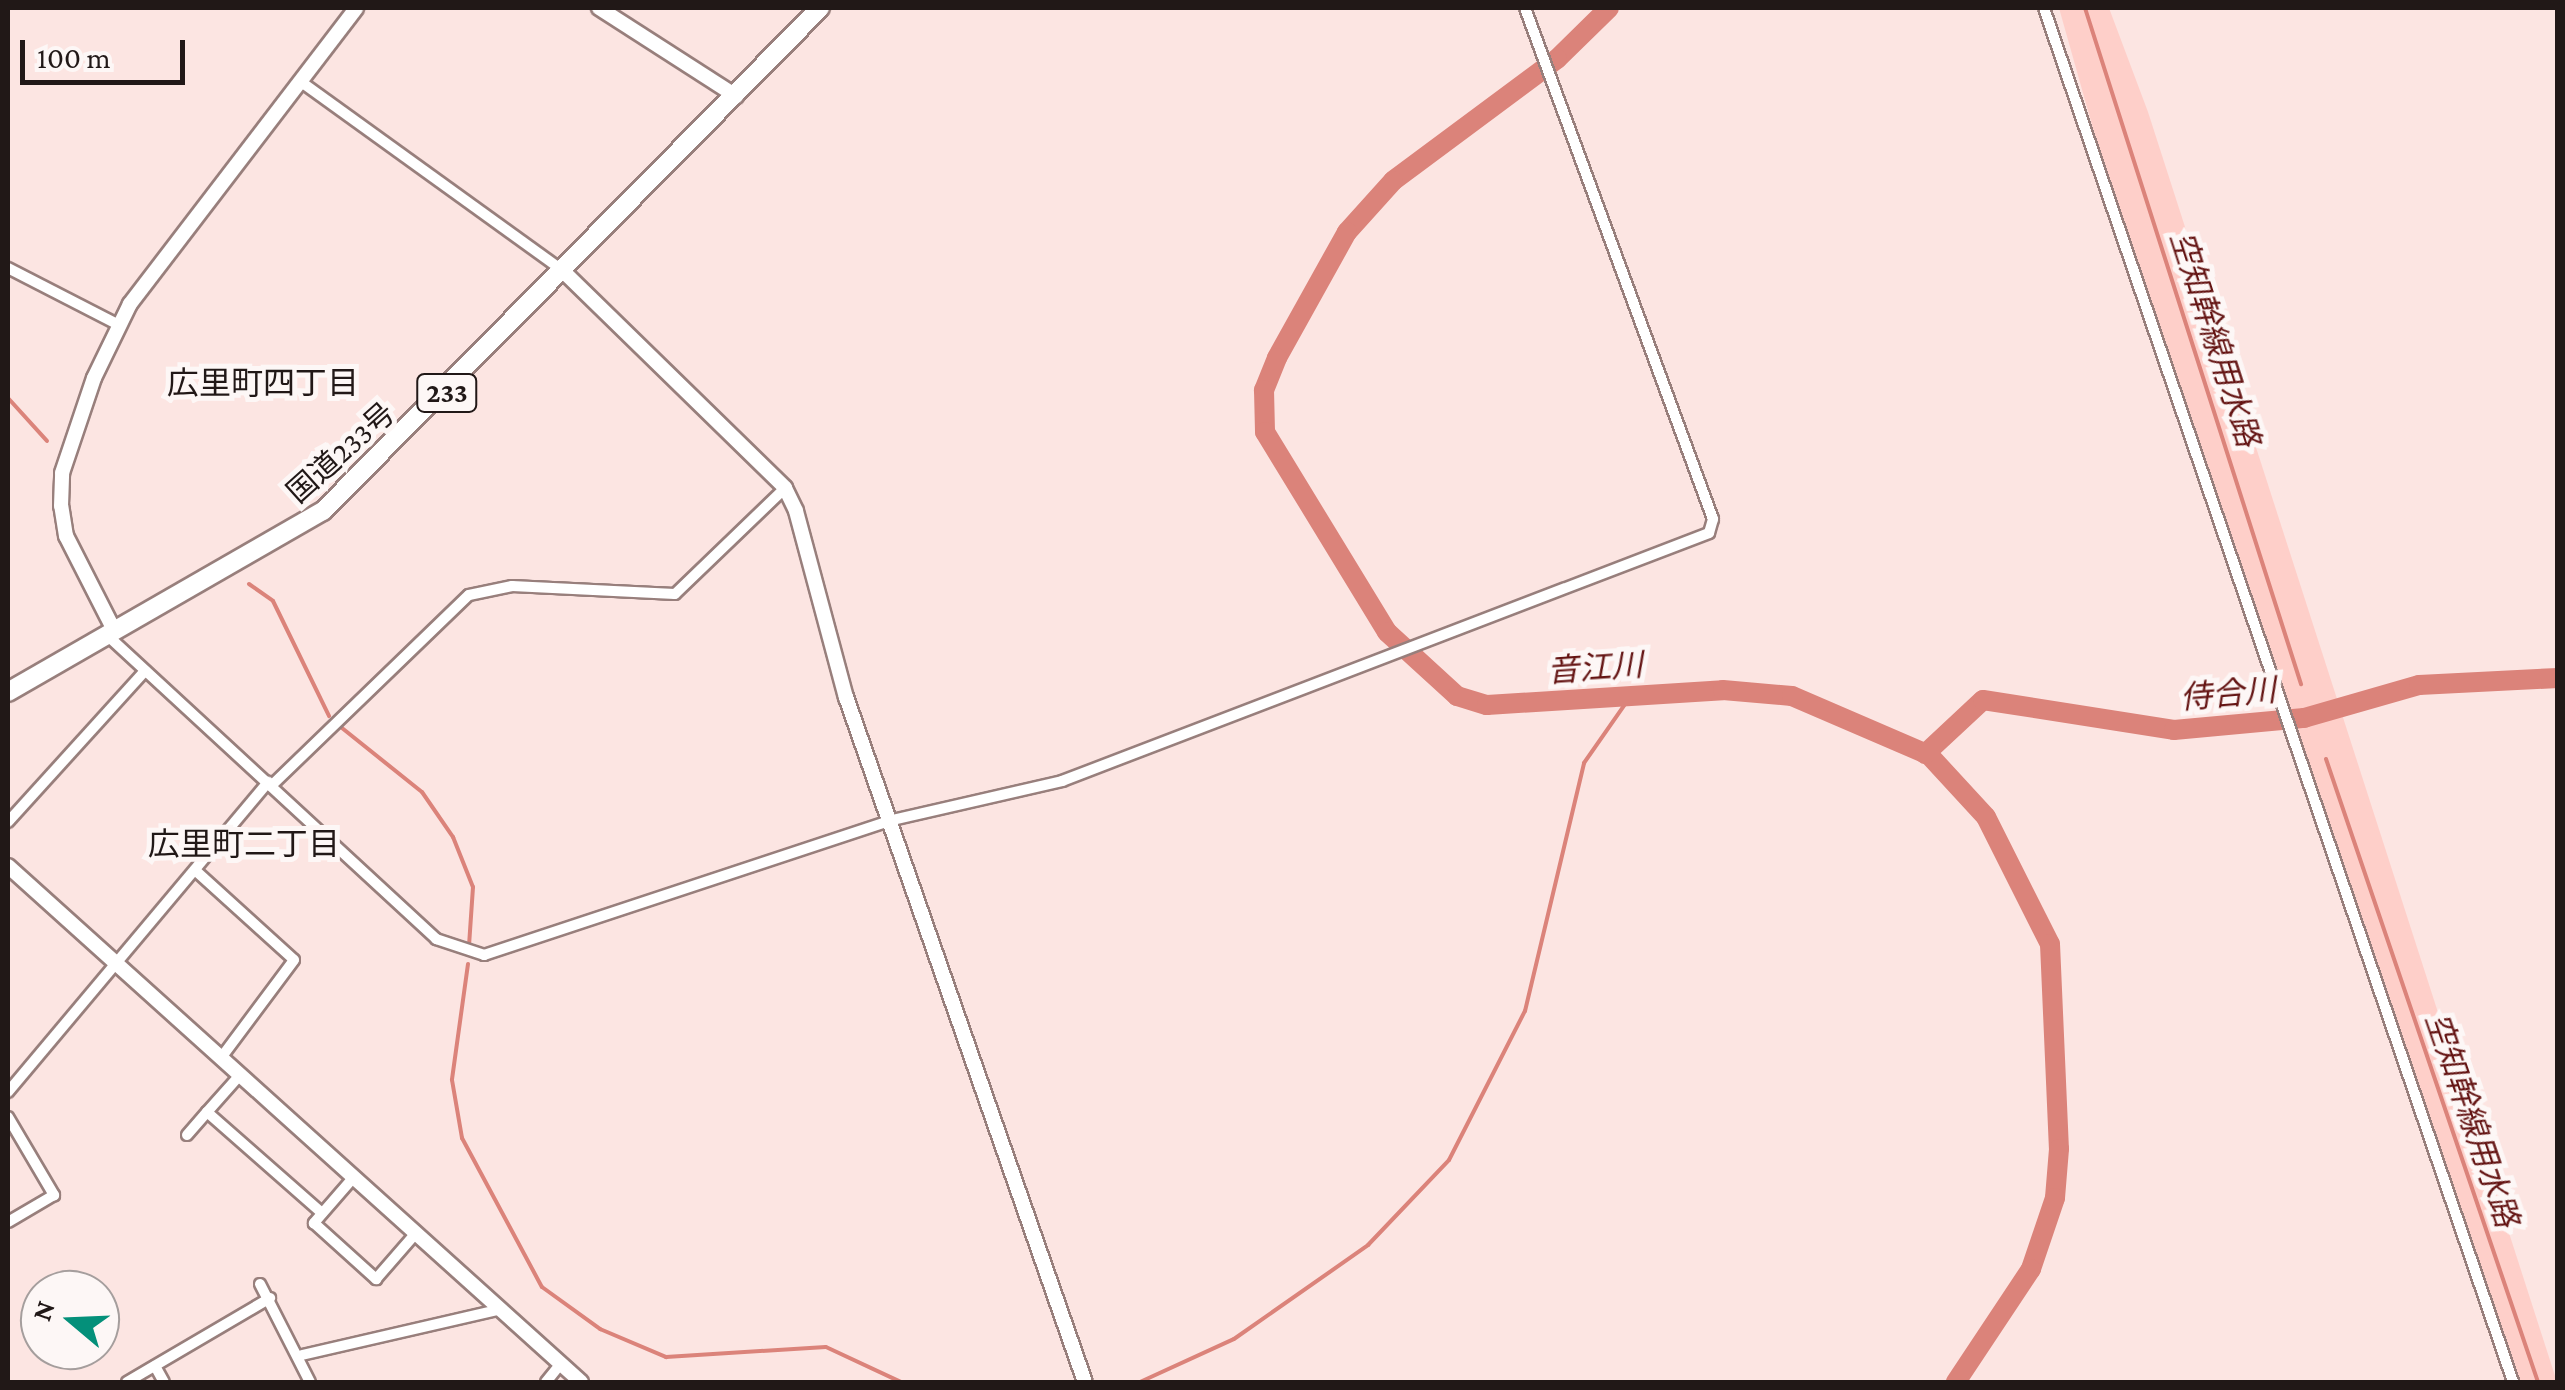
<!DOCTYPE html>
<meta charset="utf-8">
<style>
body{margin:0}
#map{position:relative;width:2565px;height:1390px;overflow:hidden;background:#fce5e2;font-family:"Crimson Pro","Noto Sans JP",serif}
div>[style]{position:absolute}
.green>*{inset:0;background:#fecfc9}
.stream>*{height:4px;margin:-2px;padding:0 2px;transform-origin:2px;border-radius:2px;background:#db837a}
.river>*{height:20px;margin:-10px;padding:0 10px;transform-origin:10px;border-radius:10px;background:#db837a}
.roads{filter:drop-shadow(2px 0 #987f7c) drop-shadow(-2px 0 #987f7c) drop-shadow(0 2px #987f7c) drop-shadow(0 -2px #987f7c)}
.street>*{height:10px;margin:-5px;padding:0 5px;transform-origin:5px;border-radius:5px;background:#fff}
.secondary>*{height:14px;margin:-7px;padding:0 7px;transform-origin:7px;border-radius:7px;background:#fff}
.highway>*{height:18px;margin:-9px;padding:0 9px;transform-origin:9px;border-radius:9px;background:#fff}
span{translate:-50% -50%;white-space:nowrap;text-align:center;line-height:1.15;-webkit-text-stroke:10px #fdf7f6;paint-order:stroke}
.shield-label span{padding:2px 8px;background:#fdf7f6;border:2px solid;border-radius:8px;-webkit-text-stroke-width:0}
.shield-label{font-size:28px;color:#211817;font-weight:700}
.street-label{font-size:30px;color:#211817}
.water-label{font-size:32px;color:#641413;font-style:italic}
.neighbourhood-label{font-size:32px;color:#211817}
.frame{position:absolute;inset:0;border:10px solid #211817;pointer-events:none}
.north{position:absolute;left:20px;top:1270px;width:100px;height:100px;box-sizing:border-box;background:#fdf7f6;border:2px solid #a59e9d;border-radius:50%;rotate:289deg;font-size:28px;font-weight:700;line-height:40px;text-align:center;color:#211817}
.north::after{content:'';display:block;margin:auto;width:35px;height:45px;background:#04907a;clip-path:polygon(50% 0,100% 100%,50% 72%,0 100%)}
.scale{position:absolute;left:20px;top:40px;width:165px;height:45px;box-sizing:border-box;border:5px solid #211817;border-top:0;padding-left:12px;font-size:30px;line-height:35px;white-space:nowrap;color:#211817;-webkit-text-stroke:8px #fdf7f6;paint-order:stroke}
</style>
<div id="map">
<div class="green">
<i style="clip-path:polygon(2059px 8px,2109px 8px,2148px 112px,2557px 1382px,2513px 1382px,2157px 355px)"></i>
</div>
<div class="stream">
<i style="left:2085px;top:8px;width:710px;rotate:72.28deg"></i>
<i style="left:8px;top:398px;width:58px;rotate:47.8deg"></i>
<i style="left:249px;top:584px;width:29px;rotate:35deg"></i>
<i style="left:273px;top:601px;width:128px;rotate:64deg"></i>
<i style="left:342px;top:728px;width:102px;rotate:38.7deg"></i>
<i style="left:422px;top:792px;width:55px;rotate:55.4deg"></i>
<i style="left:453px;top:837px;width:54px;rotate:68.2deg"></i>
<i style="left:473px;top:887px;width:59px;rotate:93.9deg"></i>
<i style="left:2326px;top:759px;width:658px;rotate:71.21deg"></i>
<i style="left:468px;top:964px;width:117px;rotate:97.9deg"></i>
<i style="left:452px;top:1080px;width:59px;rotate:80.2deg"></i>
<i style="left:462px;top:1138px;width:169px;rotate:61.8deg"></i>
<i style="left:542px;top:1287px;width:72px;rotate:35.9deg"></i>
<i style="left:600px;top:1329px;width:72px;rotate:23deg"></i>
<i style="left:666px;top:1357px;width:160px;rotate:-3.6deg"></i>
<i style="left:826px;top:1347px;width:83px;rotate:25deg"></i>
<i style="left:1140px;top:1382px;width:103px;rotate:-24.6deg"></i>
<i style="left:1234px;top:1339px;width:164px;rotate:-35deg"></i>
<i style="left:1368px;top:1245px;width:117px;rotate:-46.4deg"></i>
<i style="left:1449px;top:1160px;width:167px;rotate:-63deg"></i>
<i style="left:1525px;top:1011px;width:255px;rotate:-76.6deg"></i>
<i style="left:1584px;top:763px;width:80px;rotate:-55.1deg"></i>
</div>
<div class="river">
<i style="left:1609px;top:8px;width:73px;rotate:135.6deg"></i>
<i style="left:1557px;top:59px;width:204px;rotate:143.4deg"></i>
<i style="left:1393px;top:181px;width:69px;rotate:132deg"></i>
<i style="left:1347px;top:232px;width:144px;rotate:119.1deg"></i>
<i style="left:1277px;top:358px;width:35px;rotate:112deg"></i>
<i style="left:1264px;top:390px;width:42px;rotate:88.6deg"></i>
<i style="left:1265px;top:432px;width:234px;rotate:58.6deg"></i>
<i style="left:1387px;top:632px;width:95px;rotate:42.4deg"></i>
<i style="left:1457px;top:696px;width:31px;rotate:17deg"></i>
<i style="left:1487px;top:705px;width:236px;rotate:-3.6deg"></i>
<i style="left:1723px;top:690px;width:69px;rotate:5deg"></i>
<i style="left:1792px;top:696px;width:149px;rotate:23.3deg"></i>
<i style="left:1929px;top:755px;width:84px;rotate:47.4deg"></i>
<i style="left:1986px;top:817px;width:142px;rotate:63.3deg"></i>
<i style="left:2050px;top:944px;width:205px;rotate:87.5deg"></i>
<i style="left:2059px;top:1149px;width:49px;rotate:94.7deg"></i>
<i style="left:2055px;top:1198px;width:75px;rotate:108.7deg"></i>
<i style="left:2031px;top:1269px;width:136px;rotate:123.6deg"></i>
<i style="left:1925px;top:754px;width:79px;rotate:-43deg"></i>
<i style="left:1983px;top:700px;width:193px;rotate:8.9deg"></i>
<i style="left:2174px;top:730px;width:131px;rotate:-5.3deg"></i>
<i style="left:2304px;top:718px;width:120px;rotate:-16deg"></i>
<i style="left:2419px;top:685px;width:139px;rotate:-2.9deg"></i>
</div>
<div class="roads">
<div class="street">
<i style="left:2044px;top:8px;width:1452px;rotate:71.15deg"></i>
<i style="left:300px;top:81px;width:324px;rotate:35.8deg"></i>
<i style="left:8px;top:268px;width:123px;rotate:27.2deg"></i>
<i style="left:108px;top:636px;width:447px;rotate:42.7deg"></i>
<i style="left:436px;top:939px;width:51px;rotate:18.4deg"></i>
<i style="left:484px;top:955px;width:426px;rotate:-18.3deg"></i>
<i style="left:888px;top:821px;width:179px;rotate:-12.9deg"></i>
<i style="left:1062px;top:781px;width:693px;rotate:-20.97deg"></i>
<i style="left:1709px;top:533px;width:15px;rotate:-74deg"></i>
<i style="left:1713px;top:519px;width:544px;rotate:-110.2deg"></i>
<i style="left:271px;top:786px;width:275px;rotate:-44deg"></i>
<i style="left:469px;top:595px;width:44px;rotate:-11.8deg"></i>
<i style="left:512px;top:586px;width:163px;rotate:2.8deg"></i>
<i style="left:675px;top:594px;width:153px;rotate:-43.9deg"></i>
<i style="left:8px;top:822px;width:204px;rotate:-47.8deg"></i>
<i style="left:196px;top:871px;width:132px;rotate:42.2deg"></i>
<i style="left:294px;top:960px;width:122px;rotate:126.7deg"></i>
<i style="left:240px;top:1075px;width:50px;rotate:131.7deg"></i>
<i style="left:207px;top:1112px;width:153px;rotate:41.3deg"></i>
<i style="left:8px;top:1092px;width:405px;rotate:-50deg"></i>
<i style="left:8px;top:1117px;width:91px;rotate:59.5deg"></i>
<i style="left:54px;top:1195px;width:53px;rotate:149.6deg"></i>
<i style="left:187px;top:1135px;width:30px;rotate:-49deg"></i>
<i style="left:353px;top:1178px;width:60px;rotate:130.9deg"></i>
<i style="left:314px;top:1223px;width:84px;rotate:42.1deg"></i>
<i style="left:376px;top:1279px;width:61px;rotate:-49deg"></i>
<i style="left:260px;top:1284px;width:110px;rotate:63deg"></i>
<i style="left:302px;top:1355px;width:200px;rotate:-13deg"></i>
<i style="left:155px;top:1366px;width:18px;rotate:61deg"></i>
<i style="left:127px;top:1382px;width:166px;rotate:-30.4deg"></i>
<i style="left:546px;top:1382px;width:22px;rotate:-51deg"></i>
</div>
<div class="secondary">
<i style="left:599px;top:8px;width:163px;rotate:32.7deg"></i>
<i style="left:564px;top:272px;width:309px;rotate:44.3deg"></i>
<i style="left:785px;top:488px;width:25px;rotate:64deg"></i>
<i style="left:796px;top:511px;width:193px;rotate:75deg"></i>
<i style="left:846px;top:697px;width:725px;rotate:70.77deg"></i>
<i style="left:115px;top:632px;width:108px;rotate:-117deg"></i>
<i style="left:66px;top:536px;width:30px;rotate:-99deg"></i>
<i style="left:61px;top:506px;width:33px;rotate:-88deg"></i>
<i style="left:62px;top:473px;width:100px;rotate:-71.4deg"></i>
<i style="left:94px;top:378px;width:82px;rotate:-64.1deg"></i>
<i style="left:130px;top:304px;width:372px;rotate:-52.6deg"></i>
<i style="left:8px;top:866px;width:771px;rotate:42deg"></i>
</div>
<div class="highway">
<i style="left:8px;top:692px;width:363px;rotate:-29.9deg"></i>
<i style="left:323px;top:511px;width:707px;rotate:-45.34deg"></i>
</div>
</div>
<div class="shield-label">
<span style="left:447px;top:393px">233</span>
</div>
<div class="street-label">
<span style="left:341px;top:453px;rotate:-42deg">国道233号</span>
</div>
<div class="water-label">
<span style="left:2215px;top:339px;rotate:72deg">空知幹線用水路</span>
<span style="left:1595px;top:668px;rotate:-4deg">音江川</span>
<span style="left:2228px;top:694px;rotate:-5deg">侍合川</span>
<span style="left:2472px;top:1120px;rotate:71deg">空知幹線用水路</span>
</div>
<div class="neighbourhood-label">
<span style="left:263px;top:383px">広里町四丁目</span>
<span style="left:244px;top:844px">広里町二丁目</span>
</div>
<div class="frame"></div>
<div class="north">N</div>
<div class="scale">100 m</div>
</div>
